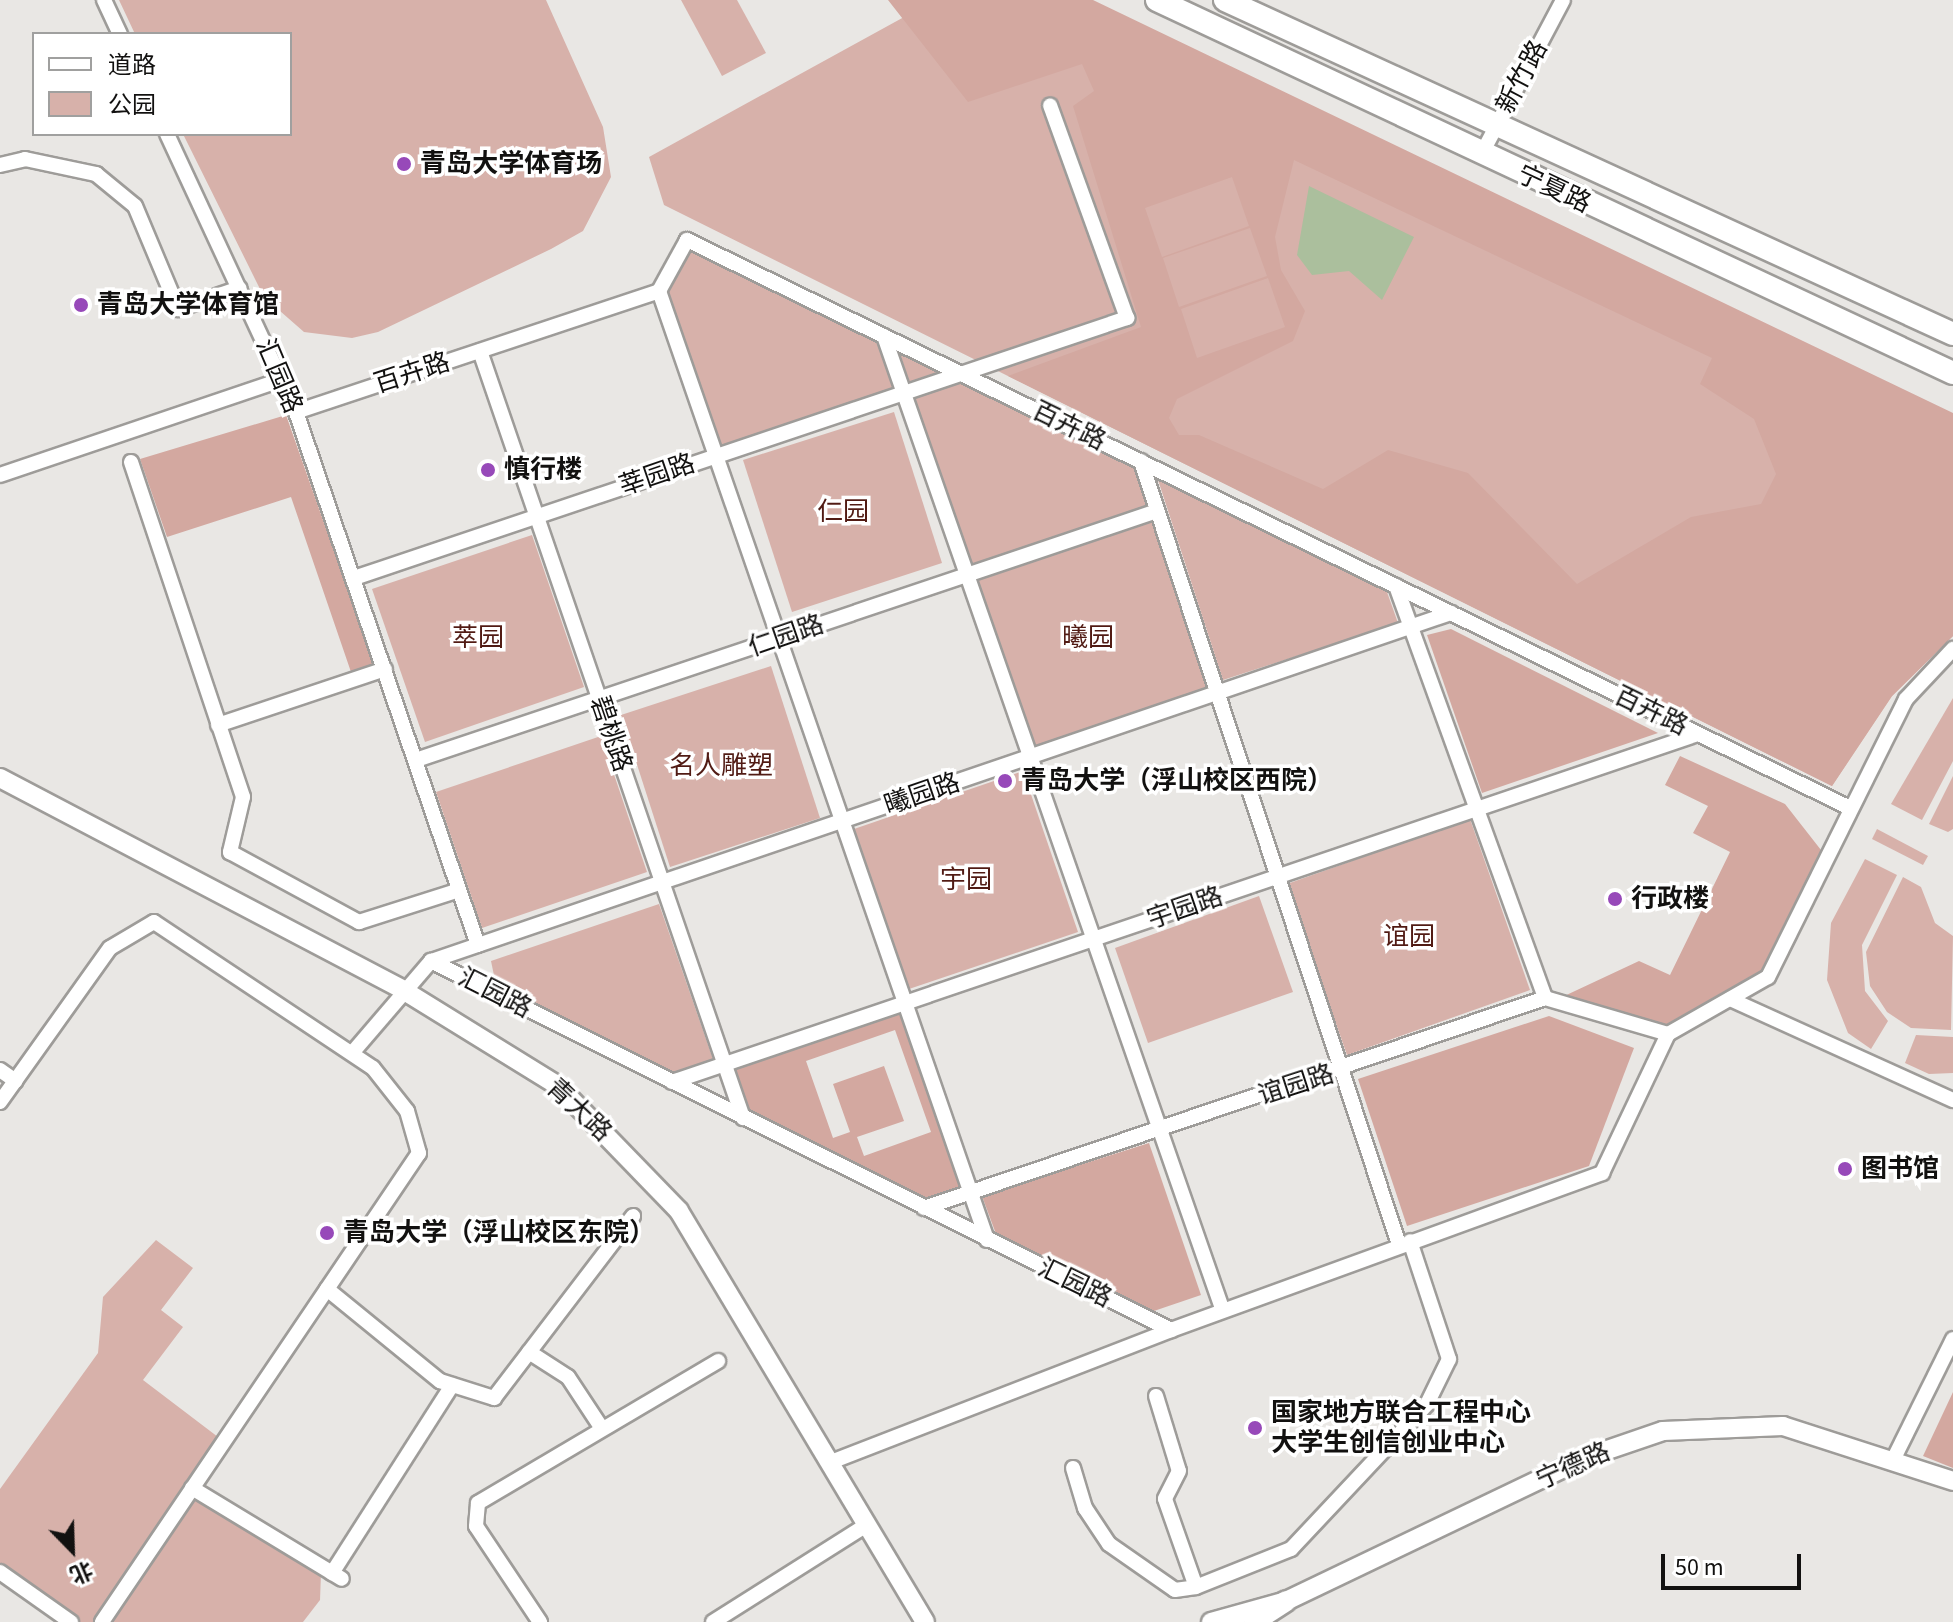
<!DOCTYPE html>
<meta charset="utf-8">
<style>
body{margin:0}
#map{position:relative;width:1953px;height:1622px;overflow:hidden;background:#e9e7e4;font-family:"Source Sans 3","Noto Sans SC",sans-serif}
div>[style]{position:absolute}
.green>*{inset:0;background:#d7b1aa}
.forest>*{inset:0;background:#d3a8a0}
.water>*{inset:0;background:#abbf9d}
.roads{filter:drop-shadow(2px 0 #9e9c99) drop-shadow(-2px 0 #9e9c99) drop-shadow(0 2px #9e9c99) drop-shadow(0 -2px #9e9c99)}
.minor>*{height:14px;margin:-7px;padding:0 7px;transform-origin:7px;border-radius:7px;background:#fff}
.tertiary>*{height:18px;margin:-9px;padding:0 9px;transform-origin:9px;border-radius:9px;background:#fff}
.secondary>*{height:20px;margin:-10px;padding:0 10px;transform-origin:10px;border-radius:10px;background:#fff}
.primary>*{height:22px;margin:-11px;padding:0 11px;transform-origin:11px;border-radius:11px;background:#fff}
.dots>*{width:22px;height:22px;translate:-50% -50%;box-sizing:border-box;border:4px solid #fff;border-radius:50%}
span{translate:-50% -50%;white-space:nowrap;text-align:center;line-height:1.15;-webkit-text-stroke:7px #fff;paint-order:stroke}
.street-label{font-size:26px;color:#121110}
.poi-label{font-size:26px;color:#121110;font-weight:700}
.left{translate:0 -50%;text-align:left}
.park-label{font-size:26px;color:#511b14}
.legend{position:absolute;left:32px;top:32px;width:260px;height:104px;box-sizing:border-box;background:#fff;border:2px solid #a0a09f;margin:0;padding:10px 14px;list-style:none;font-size:24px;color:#121110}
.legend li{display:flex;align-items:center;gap:16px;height:40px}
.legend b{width:40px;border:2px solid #a0a09f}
.north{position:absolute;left:32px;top:1510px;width:80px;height:80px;-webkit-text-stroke:6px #fff;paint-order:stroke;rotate:157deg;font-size:22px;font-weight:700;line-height:32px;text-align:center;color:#121110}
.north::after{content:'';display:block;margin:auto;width:28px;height:36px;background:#121110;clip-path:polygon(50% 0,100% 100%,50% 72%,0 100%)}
.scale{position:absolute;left:1661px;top:1554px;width:140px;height:36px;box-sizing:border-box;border:4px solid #121110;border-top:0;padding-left:10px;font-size:24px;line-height:28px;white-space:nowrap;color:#121110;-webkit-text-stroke:6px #fff;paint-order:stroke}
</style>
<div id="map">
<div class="green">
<i style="clip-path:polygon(119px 0,546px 0,603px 127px,611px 177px,583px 231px,551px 249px,378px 332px,352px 338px,304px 332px,264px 297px,183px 134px,290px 134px,290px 34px,135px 34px)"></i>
<i style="clip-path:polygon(681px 0,737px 0,766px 53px,722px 76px)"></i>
<i style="clip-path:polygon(935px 0,982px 0,1953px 457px,1953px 636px,1892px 696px,1832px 786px,664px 205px,649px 157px)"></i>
<i style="clip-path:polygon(690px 245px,878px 342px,894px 390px,718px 448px,666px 291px)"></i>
<i style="clip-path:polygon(900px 354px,1135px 469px,1209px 690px,1032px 750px)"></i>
<i style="clip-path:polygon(894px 412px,942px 563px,792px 612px,743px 460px)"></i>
<i style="clip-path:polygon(1158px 480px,1387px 592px,1398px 623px,1223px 680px)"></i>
<i style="clip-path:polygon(532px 535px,584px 687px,425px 742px,372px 589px)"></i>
<i style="clip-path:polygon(771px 666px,820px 818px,670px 867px,621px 715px)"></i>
<i style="clip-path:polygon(1953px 698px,1953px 761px,1922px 820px,1891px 804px)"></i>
<i style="clip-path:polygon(601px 736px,647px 872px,482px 928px,436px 792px)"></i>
<i style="clip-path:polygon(1023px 771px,1078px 932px,909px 989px,854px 829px)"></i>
<i style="clip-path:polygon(1953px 776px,1953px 829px,1948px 832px,1929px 824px)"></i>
<i style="clip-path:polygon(1470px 819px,1530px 990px,1347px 1055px,1287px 884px)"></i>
<i style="clip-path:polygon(1877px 829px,1928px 856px,1923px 865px,1872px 839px)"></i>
<i style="clip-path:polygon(1865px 859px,1897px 875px,1862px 945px,1865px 991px,1888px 1021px,1871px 1049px,1848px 1033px,1827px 980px,1831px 923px)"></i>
<i style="clip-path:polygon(1903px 877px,1921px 887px,1935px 923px,1953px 936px,1951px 1030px,1911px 1028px,1887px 1012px,1870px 986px,1866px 952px)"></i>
<i style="clip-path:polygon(1259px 896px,1293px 992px,1148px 1043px,1115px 948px)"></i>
<i style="clip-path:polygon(659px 904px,713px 1059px,674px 1074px,496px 985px,491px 961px)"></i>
<i style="clip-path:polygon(1916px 1035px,1953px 1037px,1953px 1073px,1929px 1074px,1905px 1063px)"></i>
<i style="clip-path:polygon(156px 1240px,193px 1268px,161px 1310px,183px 1327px,143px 1380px,218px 1437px,95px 1622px,80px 1622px,0 1567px,0 1489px,98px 1353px,103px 1297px)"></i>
<i style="clip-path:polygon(194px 1497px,321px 1573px,320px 1600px,303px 1622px,110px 1622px)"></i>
</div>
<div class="forest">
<i style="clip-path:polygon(evenodd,888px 0,1093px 0,1953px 413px,1953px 636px,1892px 696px,1832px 786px,1008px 376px,1141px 327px,1073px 106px,1094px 91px,1082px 64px,968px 102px,888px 0,1294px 160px,1712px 358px,1700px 384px,1754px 419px,1776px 474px,1761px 504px,1691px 517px,1577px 584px,1468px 473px,1388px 450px,1323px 489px,1199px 435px,1179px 435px,1169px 418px,1177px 399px,1293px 341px,1305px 311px,1281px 270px,1275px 237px,1294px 160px,888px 0,1232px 177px,1249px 226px,1162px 257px,1145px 208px,1232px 177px,888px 0,1250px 228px,1267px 276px,1179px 307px,1163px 258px,1250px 228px,888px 0,1268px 278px,1285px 327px,1197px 358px,1181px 309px,1268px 278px)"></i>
<i style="clip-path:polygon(286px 415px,374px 665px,351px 672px,291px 497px,167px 537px,140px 459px)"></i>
<i style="clip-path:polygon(1451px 629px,1658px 733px,1482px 793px,1427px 635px)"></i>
<i style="clip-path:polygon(1680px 756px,1785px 804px,1821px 850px,1764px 974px,1667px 1030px,1560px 998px,1639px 961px,1670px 975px,1730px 852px,1693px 833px,1708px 806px,1665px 785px)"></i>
<i style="clip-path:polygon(evenodd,901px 1011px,965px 1189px,924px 1202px,749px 1114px,733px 1067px,901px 1011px,895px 1030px,931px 1132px,864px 1156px,857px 1137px,904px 1121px,884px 1066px,833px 1084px,850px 1132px,833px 1138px,806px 1061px,895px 1030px)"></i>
<i style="clip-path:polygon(1549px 1016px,1634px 1048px,1589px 1166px,1407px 1226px,1358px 1079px)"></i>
<i style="clip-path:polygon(1149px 1143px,1201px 1295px,1151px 1312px,996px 1234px,982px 1196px)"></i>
<i style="clip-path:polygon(1953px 1392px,1953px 1468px,1923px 1456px)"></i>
</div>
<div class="water">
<i style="clip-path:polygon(1309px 186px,1414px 237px,1382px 300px,1349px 271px,1312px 275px,1297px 255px)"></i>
</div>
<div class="roads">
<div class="minor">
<i style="left:104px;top:0;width:38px;rotate:65deg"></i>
<i style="left:167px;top:134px;width:306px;rotate:65.1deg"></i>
<i style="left:296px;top:412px;width:563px;rotate:71.15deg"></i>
<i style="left:1481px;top:155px;width:175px;rotate:-62.1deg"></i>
<i style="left:0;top:165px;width:26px;rotate:-13deg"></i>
<i style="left:25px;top:159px;width:73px;rotate:11.9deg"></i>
<i style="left:96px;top:174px;width:50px;rotate:39.4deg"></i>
<i style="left:135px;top:206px;width:112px;rotate:67.3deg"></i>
<i style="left:178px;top:309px;width:65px;rotate:-18.7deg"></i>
<i style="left:659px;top:291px;width:1004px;rotate:70.93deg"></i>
<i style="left:884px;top:336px;width:1029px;rotate:70.83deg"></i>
<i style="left:480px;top:351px;width:811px;rotate:71.07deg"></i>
<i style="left:296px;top:412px;width:383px;rotate:-18.4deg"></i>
<i style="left:659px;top:291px;width:58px;rotate:-61.2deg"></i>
<i style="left:687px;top:240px;width:1292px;rotate:26.03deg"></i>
<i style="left:1141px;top:461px;width:825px;rotate:71.78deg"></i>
<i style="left:131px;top:462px;width:353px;rotate:71.5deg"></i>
<i style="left:243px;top:797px;width:57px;rotate:103.3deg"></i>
<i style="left:230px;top:852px;width:147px;rotate:28.5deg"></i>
<i style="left:359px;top:922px;width:105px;rotate:-17.7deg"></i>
<i style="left:0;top:475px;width:299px;rotate:-18.7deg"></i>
<i style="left:354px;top:578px;width:816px;rotate:-18.59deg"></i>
<i style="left:1127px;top:318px;width:226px;rotate:-109.9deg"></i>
<i style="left:1396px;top:586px;width:438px;rotate:70.1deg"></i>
<i style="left:218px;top:725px;width:176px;rotate:-18.5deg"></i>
<i style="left:416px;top:760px;width:782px;rotate:-18.57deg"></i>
<i style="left:431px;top:961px;width:827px;rotate:26.5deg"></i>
<i style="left:1171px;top:1330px;width:459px;rotate:-20deg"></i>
<i style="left:1602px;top:1173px;width:154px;rotate:-64.6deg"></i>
<i style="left:1730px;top:999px;width:245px;rotate:24.4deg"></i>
<i style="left:1668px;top:1034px;width:115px;rotate:-29.7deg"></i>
<i style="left:1768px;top:977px;width:310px;rotate:-63.6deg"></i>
<i style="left:1906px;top:699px;width:69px;rotate:-46.8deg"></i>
<i style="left:353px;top:1052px;width:120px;rotate:-49.4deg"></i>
<i style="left:431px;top:961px;width:1078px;rotate:-18.84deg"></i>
<i style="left:0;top:1070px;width:19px;rotate:35deg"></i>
<i style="left:672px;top:1082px;width:1083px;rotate:-18.74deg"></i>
<i style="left:0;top:1102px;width:189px;rotate:-54.5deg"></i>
<i style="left:110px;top:948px;width:51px;rotate:-30.6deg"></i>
<i style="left:154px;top:922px;width:263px;rotate:33.7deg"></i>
<i style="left:373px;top:1068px;width:55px;rotate:51.7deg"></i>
<i style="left:407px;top:1111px;width:44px;rotate:74.1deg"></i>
<i style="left:419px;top:1153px;width:566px;rotate:124.06deg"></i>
<i style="left:924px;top:1208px;width:656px;rotate:-18.68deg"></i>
<i style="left:1545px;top:998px;width:128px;rotate:16.3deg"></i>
<i style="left:327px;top:1289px;width:146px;rotate:39.2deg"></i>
<i style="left:440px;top:1381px;width:57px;rotate:17.5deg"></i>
<i style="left:494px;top:1398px;width:229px;rotate:-52.6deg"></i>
<i style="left:529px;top:1352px;width:46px;rotate:32.7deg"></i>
<i style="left:568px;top:1377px;width:60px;rotate:56.6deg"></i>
<i style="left:1156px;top:1396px;width:78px;rotate:73deg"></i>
<i style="left:1179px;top:1471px;width:31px;rotate:117deg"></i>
<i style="left:1165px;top:1499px;width:93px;rotate:70.6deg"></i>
<i style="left:1196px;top:1587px;width:102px;rotate:-21.8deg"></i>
<i style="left:1291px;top:1549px;width:199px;rotate:-46.8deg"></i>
<i style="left:1427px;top:1404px;width:50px;rotate:-63.9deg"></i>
<i style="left:1449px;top:1359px;width:124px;rotate:-108.3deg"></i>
<i style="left:1893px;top:1460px;width:135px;rotate:-63.6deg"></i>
<i style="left:831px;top:1462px;width:365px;rotate:-21.2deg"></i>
<i style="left:1073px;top:1468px;width:42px;rotate:73.3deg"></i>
<i style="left:1085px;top:1508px;width:43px;rotate:56.3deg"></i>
<i style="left:1109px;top:1544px;width:80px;rotate:34.9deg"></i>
<i style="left:1175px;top:1590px;width:21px;rotate:-8deg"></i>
<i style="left:192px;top:1488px;width:175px;rotate:31.2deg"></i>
<i style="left:0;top:1572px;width:87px;rotate:35.2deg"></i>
<i style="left:332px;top:1573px;width:223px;rotate:-57.4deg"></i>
<i style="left:540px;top:1622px;width:115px;rotate:-123.7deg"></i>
<i style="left:476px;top:1526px;width:23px;rotate:-85deg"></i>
<i style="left:478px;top:1503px;width:279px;rotate:-30.6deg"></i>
<i style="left:713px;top:1622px;width:183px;rotate:-32.3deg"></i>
</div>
<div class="tertiary">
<i style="left:0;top:778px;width:455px;rotate:27.7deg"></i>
<i style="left:403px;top:990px;width:181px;rotate:31.7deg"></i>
<i style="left:557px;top:1085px;width:175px;rotate:45.9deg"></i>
<i style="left:679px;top:1211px;width:479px;rotate:59.1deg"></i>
<i style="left:1211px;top:1622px;width:78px;rotate:-15.6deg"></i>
<i style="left:1286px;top:1601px;width:331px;rotate:-25.6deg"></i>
<i style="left:1584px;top:1458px;width:83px;rotate:-18.9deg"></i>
<i style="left:1663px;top:1431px;width:120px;rotate:-2.4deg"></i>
<i style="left:1783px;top:1426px;width:179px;rotate:17.9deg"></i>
</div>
<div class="secondary">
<i style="left:1254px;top:1622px;width:38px;rotate:-33deg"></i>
</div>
<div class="primary">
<i style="left:1157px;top:0;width:879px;rotate:25.11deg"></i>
<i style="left:1225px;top:0;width:801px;rotate:24.65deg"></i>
</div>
</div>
<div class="dots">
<i style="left:404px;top:164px;background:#9749b9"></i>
<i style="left:81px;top:305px;background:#9749b9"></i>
<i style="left:488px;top:470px;background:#9749b9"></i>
<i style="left:1005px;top:781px;background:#9749b9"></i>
<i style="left:1615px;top:899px;background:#9749b9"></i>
<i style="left:1845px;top:1169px;background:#9749b9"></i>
<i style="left:327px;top:1233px;background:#9749b9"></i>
<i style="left:1255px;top:1428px;background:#9749b9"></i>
</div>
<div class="street-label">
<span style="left:1522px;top:77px;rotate:-62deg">新竹路</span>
<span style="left:1554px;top:189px;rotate:25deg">宁夏路</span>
<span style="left:412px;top:373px;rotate:-18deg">百卉路</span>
<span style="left:279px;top:376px;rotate:67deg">汇园路</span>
<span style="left:1069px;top:426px;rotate:26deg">百卉路</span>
<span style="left:657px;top:475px;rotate:-19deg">莘园路</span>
<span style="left:786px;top:636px;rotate:-19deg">仁园路</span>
<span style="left:1651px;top:711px;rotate:26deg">百卉路</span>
<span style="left:611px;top:734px;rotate:71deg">碧桃路</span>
<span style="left:922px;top:794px;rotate:-19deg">曦园路</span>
<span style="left:1185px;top:908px;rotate:-19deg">宇园路</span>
<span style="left:495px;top:993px;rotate:27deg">汇园路</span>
<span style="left:1296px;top:1085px;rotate:-18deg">谊园路</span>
<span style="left:579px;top:1110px;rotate:43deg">青大路</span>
<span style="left:1075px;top:1283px;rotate:26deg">汇园路</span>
<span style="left:1573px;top:1466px;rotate:-24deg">宁德路</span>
</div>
<div class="poi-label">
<span class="left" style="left:420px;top:164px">青岛大学体育场</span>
<span class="left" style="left:97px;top:305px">青岛大学体育馆</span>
<span class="left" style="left:504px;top:470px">慎行楼</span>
<span class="left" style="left:1021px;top:781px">青岛大学（浮山校区西院）</span>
<span class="left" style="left:1631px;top:899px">行政楼</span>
<span class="left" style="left:1861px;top:1169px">图书馆</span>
<span class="left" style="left:343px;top:1233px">青岛大学（浮山校区东院）</span>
<span class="left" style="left:1271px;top:1428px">国家地方联合工程中心<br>大学生创信创业中心</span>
</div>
<div class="park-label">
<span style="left:843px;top:512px">仁园</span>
<span style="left:478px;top:638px">萃园</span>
<span style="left:1088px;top:638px">曦园</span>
<span style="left:721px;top:766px">名人雕塑</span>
<span style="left:966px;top:880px">宇园</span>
<span style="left:1409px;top:937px">谊园</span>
</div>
<ul class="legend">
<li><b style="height:10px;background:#fff"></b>道路</li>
<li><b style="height:22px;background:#d7b1aa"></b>公园</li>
</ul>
<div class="north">北</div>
<div class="scale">50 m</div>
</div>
